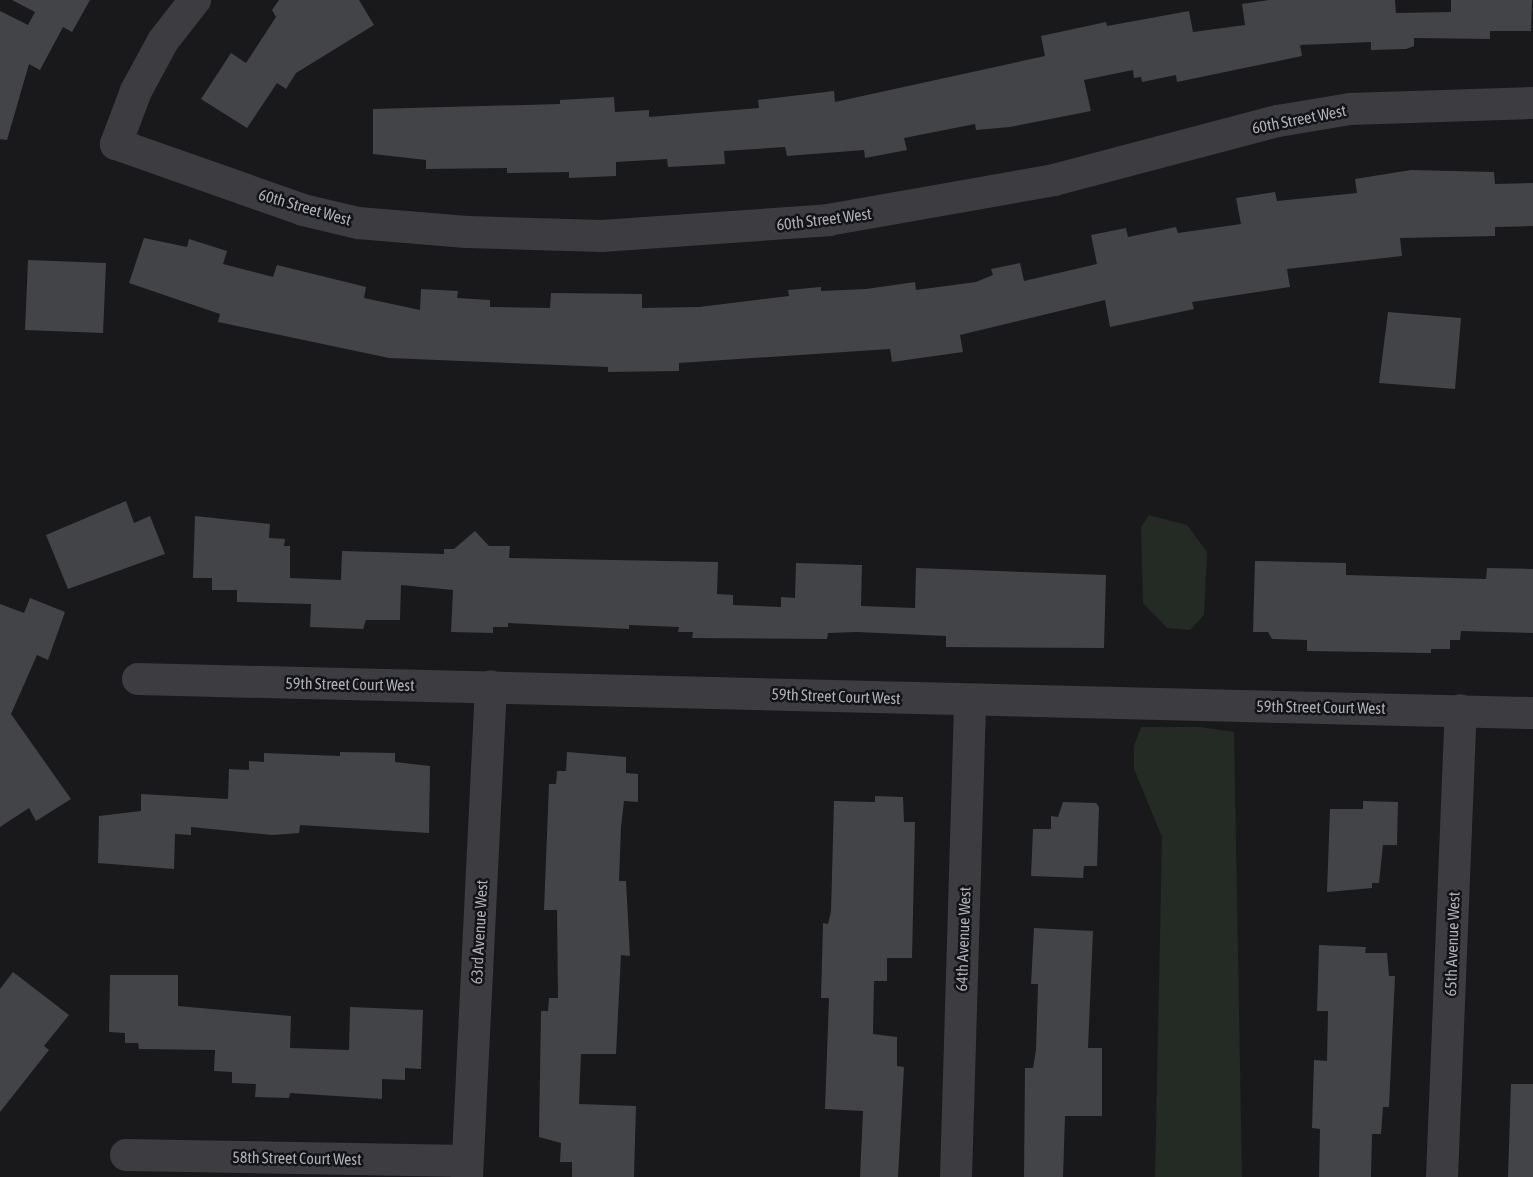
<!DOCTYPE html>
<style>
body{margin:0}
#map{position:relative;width:1533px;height:1177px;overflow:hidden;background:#19191b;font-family:"Asap Condensed",sans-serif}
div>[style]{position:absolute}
.green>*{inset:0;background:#232b24}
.building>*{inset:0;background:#434448}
.minor>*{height:32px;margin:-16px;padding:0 16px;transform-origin:16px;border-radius:16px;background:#3c3c41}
span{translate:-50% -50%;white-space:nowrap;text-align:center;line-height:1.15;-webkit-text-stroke:5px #141416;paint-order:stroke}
.street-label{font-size:16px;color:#acafb9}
</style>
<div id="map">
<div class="green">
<i style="clip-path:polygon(1149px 515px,1187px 525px,1207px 552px,1204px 615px,1190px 630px,1167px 628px,1143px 603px,1141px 527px)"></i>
<i style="clip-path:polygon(1141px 727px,1200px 727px,1234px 732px,1242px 1177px,1155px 1177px,1162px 837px,1134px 769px,1134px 746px)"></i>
</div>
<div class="building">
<i style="clip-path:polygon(12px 0,90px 0,72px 32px,63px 27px,40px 70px,29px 64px,7px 140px,0 139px,0 11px,28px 25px,35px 12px)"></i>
<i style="clip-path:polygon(279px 0,359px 0,374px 25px,296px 73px,286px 89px,277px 83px,247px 128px,201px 99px,231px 53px,246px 63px,276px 17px,272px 10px)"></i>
<i style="clip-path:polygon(1269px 0,1395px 0,1396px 13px,1451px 12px,1451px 0,1532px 0,1531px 31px,1490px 31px,1490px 39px,1414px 38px,1414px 46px,1406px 49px,1371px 50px,1371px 42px,1300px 45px,1302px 56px,1177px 82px,1176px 75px,1142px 82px,1141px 77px,1134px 78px,1133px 70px,1084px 80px,1091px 111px,1010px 127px,976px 130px,975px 124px,904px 138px,907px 150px,865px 158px,864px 150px,787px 156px,785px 147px,724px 151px,725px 164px,668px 167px,667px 159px,616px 162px,616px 176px,569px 178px,569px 172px,507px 173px,507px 168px,426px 169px,426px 160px,373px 154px,373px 109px,560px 104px,560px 100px,614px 97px,615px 112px,649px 110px,649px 117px,759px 108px,758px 100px,834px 91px,835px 102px,1045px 56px,1041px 36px,1106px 22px,1107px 26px,1189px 11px,1193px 32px,1245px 25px,1242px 4px)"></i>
<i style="clip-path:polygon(1411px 170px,1494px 172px,1495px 184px,1533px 183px,1533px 226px,1495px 227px,1495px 236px,1400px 238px,1402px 256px,1287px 269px,1290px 287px,1192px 302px,1194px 309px,1110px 327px,1105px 300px,960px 335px,963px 352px,892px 362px,890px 349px,679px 363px,679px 371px,608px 372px,608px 367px,389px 358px,218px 322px,220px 314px,129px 283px,144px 238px,187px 247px,189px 239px,227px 251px,223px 264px,273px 277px,277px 265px,366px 287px,364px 298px,420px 310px,421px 289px,458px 291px,457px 298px,490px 300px,490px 307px,550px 308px,551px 293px,642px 294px,642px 308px,699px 307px,789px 296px,788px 290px,821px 287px,821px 291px,866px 289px,915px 282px,916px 290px,976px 282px,993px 275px,991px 269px,1020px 263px,1024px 281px,1097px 264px,1091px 235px,1126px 228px,1128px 237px,1176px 227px,1178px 233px,1241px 224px,1236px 198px,1275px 192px,1277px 201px,1357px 193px,1355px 179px)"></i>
<i style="clip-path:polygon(28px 260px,106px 263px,103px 333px,25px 330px)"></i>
<i style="clip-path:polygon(1388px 312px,1461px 318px,1455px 389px,1379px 383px)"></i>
<i style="clip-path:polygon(126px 501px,134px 523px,150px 516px,165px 554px,68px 589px,46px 535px)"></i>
<i style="clip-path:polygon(195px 516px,270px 524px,269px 538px,285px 539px,284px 546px,290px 546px,290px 578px,341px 580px,342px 551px,444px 554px,444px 549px,454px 549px,475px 531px,489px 546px,510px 546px,509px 558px,718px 562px,717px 594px,733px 595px,733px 605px,781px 607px,781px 597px,795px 598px,796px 563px,862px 565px,861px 606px,915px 608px,916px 568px,1106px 575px,1104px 648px,946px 647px,946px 636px,857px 632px,828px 633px,827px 639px,692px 638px,693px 632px,678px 632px,679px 627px,629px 625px,629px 629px,508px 623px,508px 627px,493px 627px,493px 633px,451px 632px,453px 590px,401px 585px,400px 620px,366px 620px,363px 629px,310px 627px,311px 604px,237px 602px,237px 590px,212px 590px,212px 578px,193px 578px)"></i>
<i style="clip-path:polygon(1255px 561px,1346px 563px,1346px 575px,1486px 579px,1487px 568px,1533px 569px,1533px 633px,1461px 631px,1460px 640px,1450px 640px,1450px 649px,1431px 649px,1431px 653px,1307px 651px,1307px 640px,1272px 639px,1268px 632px,1253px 632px)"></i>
<i style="clip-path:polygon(30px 598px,65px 612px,48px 660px,37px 655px,11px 714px,71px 799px,36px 821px,29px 808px,0 827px,0 604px,24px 613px)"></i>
<i style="clip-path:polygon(340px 752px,395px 753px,395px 762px,430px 766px,429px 833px,300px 825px,299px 833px,272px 835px,191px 827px,191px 835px,175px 834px,174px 869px,98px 863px,99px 816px,141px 811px,141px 794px,228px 799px,229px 769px,249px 770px,249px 761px,264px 762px,264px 753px,340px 756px)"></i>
<i style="clip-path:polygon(567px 752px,626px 757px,626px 773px,638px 774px,638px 802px,624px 801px,621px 827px,619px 881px,626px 881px,630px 956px,621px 955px,616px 1054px,581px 1054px,579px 1104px,636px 1106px,634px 1177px,572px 1177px,572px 1162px,560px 1162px,561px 1143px,539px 1137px,541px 1011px,548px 1011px,549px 998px,558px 998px,557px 910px,544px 910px,549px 784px,556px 784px,557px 771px,566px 771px)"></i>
<i style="clip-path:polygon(875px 796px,903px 797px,904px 822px,915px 822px,912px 958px,887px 958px,887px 981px,874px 981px,873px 1034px,897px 1037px,897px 1066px,904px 1067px,898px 1177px,860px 1177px,863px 1111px,825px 1109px,829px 998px,821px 998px,823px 923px,828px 924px,831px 911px,834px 801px,875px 802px)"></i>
<i style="clip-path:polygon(1363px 801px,1398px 802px,1397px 845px,1383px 845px,1379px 883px,1372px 883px,1372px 888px,1327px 892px,1330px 809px,1363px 809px)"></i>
<i style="clip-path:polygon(1063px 802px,1096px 803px,1099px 807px,1097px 866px,1084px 866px,1083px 878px,1031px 876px,1033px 829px,1051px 829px,1051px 816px,1058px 817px)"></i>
<i style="clip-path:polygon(1034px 928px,1093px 931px,1088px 1048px,1102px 1048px,1102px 1116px,1065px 1116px,1063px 1177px,1024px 1177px,1025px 1068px,1033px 1068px,1036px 1050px,1038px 984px,1031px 984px)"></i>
<i style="clip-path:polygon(1319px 945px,1366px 947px,1365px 953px,1387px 953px,1389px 976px,1395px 976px,1389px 1107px,1383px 1107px,1381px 1134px,1372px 1134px,1371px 1177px,1319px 1177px,1320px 1129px,1312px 1128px,1314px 1060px,1327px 1061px,1328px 1011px,1317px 1011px)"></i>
<i style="clip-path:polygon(13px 972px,69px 1015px,44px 1046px,49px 1050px,0 1112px,0 989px)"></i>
<i style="clip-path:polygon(110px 975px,178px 975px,178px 1006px,291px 1016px,290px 1048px,349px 1050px,350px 1007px,423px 1010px,421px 1069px,405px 1068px,405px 1080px,382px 1079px,382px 1099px,290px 1093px,289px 1098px,255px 1097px,256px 1084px,232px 1083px,232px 1072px,214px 1071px,215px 1050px,139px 1049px,138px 1043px,125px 1043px,125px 1033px,109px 1032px)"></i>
<i style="clip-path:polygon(1511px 1084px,1533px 1084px,1533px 1177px,1508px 1177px)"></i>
</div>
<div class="minor">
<i style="left:195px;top:0;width:52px;rotate:128deg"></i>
<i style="left:163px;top:41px;width:57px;rotate:118.4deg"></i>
<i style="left:136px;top:91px;width:57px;rotate:110.7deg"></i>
<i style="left:116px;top:144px;width:198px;rotate:19.4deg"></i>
<i style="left:303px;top:210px;width:57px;rotate:13.3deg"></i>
<i style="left:358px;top:223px;width:109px;rotate:4.7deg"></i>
<i style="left:467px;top:232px;width:135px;rotate:1.7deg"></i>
<i style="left:602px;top:236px;width:227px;rotate:-4deg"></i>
<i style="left:828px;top:220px;width:230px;rotate:-10deg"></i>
<i style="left:1054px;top:180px;width:232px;rotate:-14.8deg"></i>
<i style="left:1278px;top:121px;width:73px;rotate:-9.5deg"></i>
<i style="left:1350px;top:109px;width:183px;rotate:-1.9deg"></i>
<i style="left:138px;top:679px;width:1395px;rotate:1.4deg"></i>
<i style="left:126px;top:1155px;width:341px;rotate:1deg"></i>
<i style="left:467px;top:1177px;width:491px;rotate:-87.2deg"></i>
<i style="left:956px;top:1177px;width:477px;rotate:-88.3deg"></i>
<i style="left:1442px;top:1177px;width:467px;rotate:-87.7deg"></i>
</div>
<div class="street-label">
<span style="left:1299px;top:119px;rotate:-11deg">60th Street West</span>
<span style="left:305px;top:207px;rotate:16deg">60th Street West</span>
<span style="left:824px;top:219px;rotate:-7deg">60th Street West</span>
<span style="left:350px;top:684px;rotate:1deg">59th Street Court West</span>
<span style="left:836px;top:696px;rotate:2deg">59th Street Court West</span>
<span style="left:1321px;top:707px;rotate:1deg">59th Street Court West</span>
<span style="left:479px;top:932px;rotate:-87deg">63rd Avenue West</span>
<span style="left:963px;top:939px;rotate:-88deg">64th Avenue West</span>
<span style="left:1452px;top:944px;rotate:-88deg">65th Avenue West</span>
<span style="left:297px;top:1158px;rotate:1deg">58th Street Court West</span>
</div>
</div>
